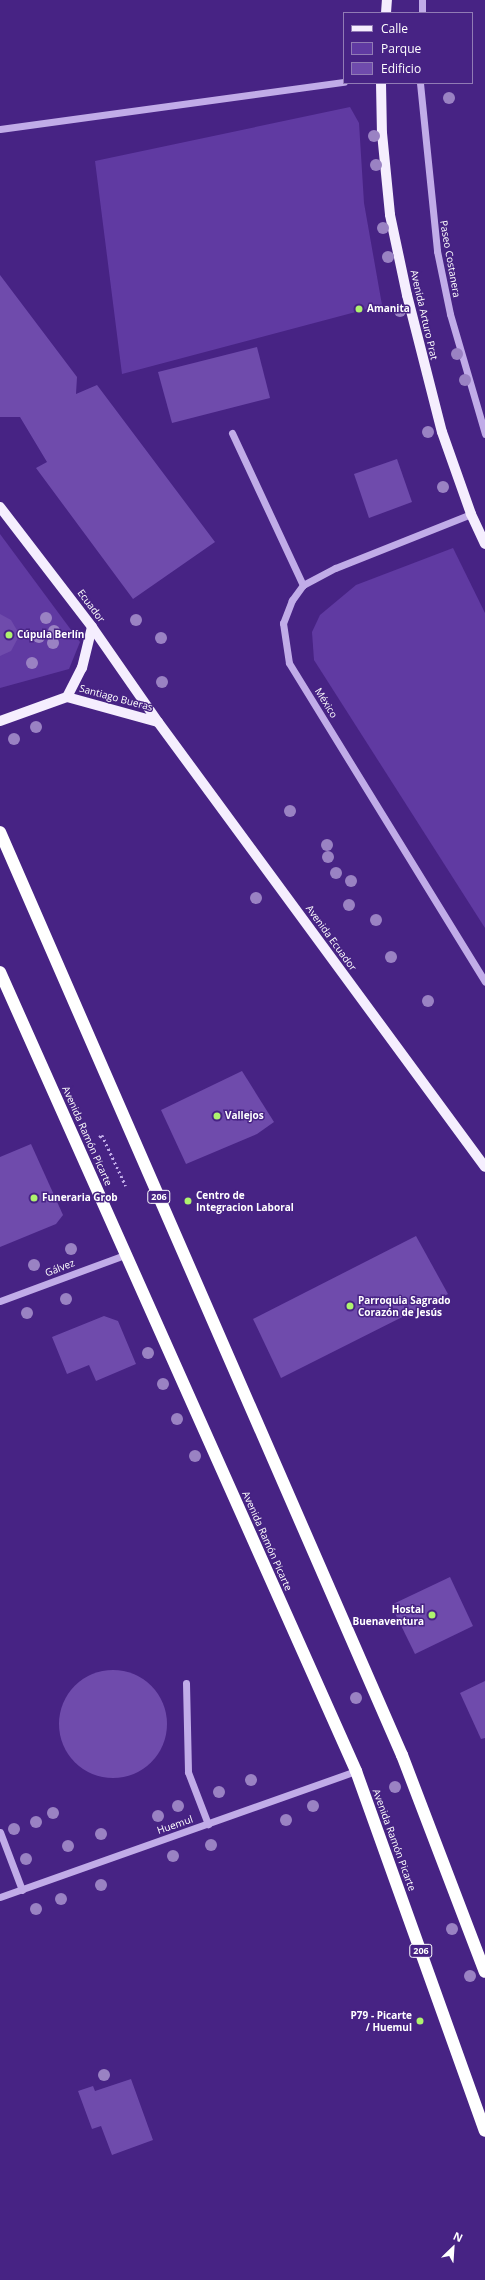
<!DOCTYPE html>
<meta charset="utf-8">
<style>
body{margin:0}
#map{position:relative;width:485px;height:2280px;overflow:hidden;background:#472384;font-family:"Open Sans",sans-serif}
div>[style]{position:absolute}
.green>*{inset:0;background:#603aa2}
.building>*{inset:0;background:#6f4bac}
.round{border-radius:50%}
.path>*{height:2.5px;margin-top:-1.25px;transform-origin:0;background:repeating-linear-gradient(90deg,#c1ace8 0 2px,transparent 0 5px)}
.minor>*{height:7px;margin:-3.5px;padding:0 3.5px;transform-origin:3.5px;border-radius:3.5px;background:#c1ace8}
.major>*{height:10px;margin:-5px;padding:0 5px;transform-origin:5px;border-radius:5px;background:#f5eefe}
.highway>*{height:12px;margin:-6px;padding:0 6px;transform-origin:6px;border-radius:6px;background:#fff}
.trees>*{width:12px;height:12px;margin:-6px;border-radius:50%;background:#9a82c3}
.dots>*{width:11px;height:11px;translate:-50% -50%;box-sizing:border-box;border:2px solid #472384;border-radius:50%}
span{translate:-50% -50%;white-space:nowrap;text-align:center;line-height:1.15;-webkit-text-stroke:3px #472384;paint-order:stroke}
.shield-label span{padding:1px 3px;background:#472384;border:1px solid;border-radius:3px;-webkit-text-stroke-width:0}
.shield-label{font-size:9px;color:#fff;font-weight:700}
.street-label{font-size:10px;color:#fff}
.poi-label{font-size:10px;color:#fff;font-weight:700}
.left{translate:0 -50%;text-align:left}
.right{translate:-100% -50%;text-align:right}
.legend{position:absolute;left:343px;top:12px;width:130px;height:72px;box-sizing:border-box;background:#472384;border:1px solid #917bb5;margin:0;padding:5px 7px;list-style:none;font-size:12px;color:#fff}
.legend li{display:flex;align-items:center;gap:8px;height:20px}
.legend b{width:20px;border:1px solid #917bb5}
.north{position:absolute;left:433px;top:2228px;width:40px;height:40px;-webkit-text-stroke:3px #472384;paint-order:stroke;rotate:25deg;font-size:11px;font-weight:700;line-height:16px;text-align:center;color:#fff}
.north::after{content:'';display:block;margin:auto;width:14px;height:18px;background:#fff;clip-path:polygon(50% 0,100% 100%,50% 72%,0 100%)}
</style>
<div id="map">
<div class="green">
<i style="clip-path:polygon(350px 107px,359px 123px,364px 203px,382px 305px,122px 374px,95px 161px)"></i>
<i style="clip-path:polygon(0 534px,80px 642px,69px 669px,0 688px)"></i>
<i style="clip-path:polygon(453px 548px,485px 613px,485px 928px,314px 660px,312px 632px,320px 615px,356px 585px)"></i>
</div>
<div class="building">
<i style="clip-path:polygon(0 275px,77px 377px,76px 394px,97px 385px,215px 542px,133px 599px,36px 468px,47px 462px,20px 417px,0 417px)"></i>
<i style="clip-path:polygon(257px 347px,270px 398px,172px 423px,158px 372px)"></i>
<i style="clip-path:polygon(397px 459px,412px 502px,369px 518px,354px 474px)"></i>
<i style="clip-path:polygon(0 614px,11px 620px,18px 632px,18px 638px,11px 651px,0 656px)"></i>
<i style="clip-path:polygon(242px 1071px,274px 1122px,257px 1134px,186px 1164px,161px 1110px)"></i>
<i style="clip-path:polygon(31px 1144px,63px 1215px,56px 1224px,0 1247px,0 1157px)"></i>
<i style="clip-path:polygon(416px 1236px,448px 1294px,281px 1378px,253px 1319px)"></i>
<i style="clip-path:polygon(104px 1316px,118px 1321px,136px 1364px,96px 1381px,89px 1365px,67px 1374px,52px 1337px)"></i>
<i style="clip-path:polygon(450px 1577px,473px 1626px,415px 1654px,391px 1605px)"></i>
<i class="round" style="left:59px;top:1670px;width:108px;height:108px"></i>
<i style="clip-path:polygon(485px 1681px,485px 1738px,481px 1739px,460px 1693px)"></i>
<i style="clip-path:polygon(131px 2079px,153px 2140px,112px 2155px,101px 2126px,92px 2129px,78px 2091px,93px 2086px,95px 2091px)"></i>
</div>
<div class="path">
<i style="left:99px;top:1137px;width:4px;rotate:-34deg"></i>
<i style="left:102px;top:1135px;width:56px;rotate:64.8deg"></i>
</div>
<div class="minor">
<i style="left:422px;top:13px;width:13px;rotate:-90deg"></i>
<i style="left:420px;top:83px;width:169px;rotate:84.2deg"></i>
<i style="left:437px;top:251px;width:64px;rotate:78.3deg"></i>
<i style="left:450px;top:314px;width:125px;rotate:73.7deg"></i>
<i style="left:0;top:129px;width:347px;rotate:-7.8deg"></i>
<i style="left:232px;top:433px;width:168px;rotate:65deg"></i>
<i style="left:471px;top:514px;width:146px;rotate:158.3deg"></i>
<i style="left:335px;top:568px;width:36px;rotate:152deg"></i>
<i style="left:303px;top:585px;width:19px;rotate:126deg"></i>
<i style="left:292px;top:600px;width:25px;rotate:111deg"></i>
<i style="left:283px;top:623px;width:40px;rotate:81.5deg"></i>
<i style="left:289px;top:663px;width:374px;rotate:58.4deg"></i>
<i style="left:0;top:1301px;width:135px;rotate:-20.3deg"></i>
<i style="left:186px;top:1683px;width:89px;rotate:88.7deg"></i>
<i style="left:188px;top:1772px;width:56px;rotate:69deg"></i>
<i style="left:0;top:1832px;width:62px;rotate:69.2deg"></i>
<i style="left:0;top:1897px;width:378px;rotate:-19.5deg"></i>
</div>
<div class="major">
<i style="left:386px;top:13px;width:13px;rotate:-86deg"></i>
<i style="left:381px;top:83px;width:50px;rotate:88.9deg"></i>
<i style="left:382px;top:133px;width:82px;rotate:84.4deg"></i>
<i style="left:390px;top:215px;width:82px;rotate:78deg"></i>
<i style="left:407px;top:295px;width:141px;rotate:75.7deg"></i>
<i style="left:442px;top:432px;width:87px;rotate:70.5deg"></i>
<i style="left:471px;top:514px;width:33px;rotate:65deg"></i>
<i style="left:0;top:507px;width:151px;rotate:52.5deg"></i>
<i style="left:92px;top:627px;width:116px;rotate:55.2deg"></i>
<i style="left:158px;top:722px;width:552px;rotate:53.69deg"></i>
<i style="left:67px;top:697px;width:33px;rotate:-63deg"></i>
<i style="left:82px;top:668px;width:42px;rotate:-76.3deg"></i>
<i style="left:0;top:721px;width:71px;rotate:-19.7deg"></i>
<i style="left:67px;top:697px;width:94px;rotate:15.4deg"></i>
</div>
<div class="highway">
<i style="left:0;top:832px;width:1007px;rotate:66.47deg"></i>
<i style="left:402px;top:1755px;width:232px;rotate:69.1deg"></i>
<i style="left:0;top:972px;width:875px;rotate:65.98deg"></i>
<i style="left:356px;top:1771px;width:382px;rotate:70.3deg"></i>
</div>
<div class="trees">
<i style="left:449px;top:98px"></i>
<i style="left:374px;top:136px"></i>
<i style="left:376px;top:165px"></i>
<i style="left:383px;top:228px"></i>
<i style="left:388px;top:257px"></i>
<i style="left:400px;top:311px"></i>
<i style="left:457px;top:354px"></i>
<i style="left:465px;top:380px"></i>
<i style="left:428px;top:432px"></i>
<i style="left:443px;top:487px"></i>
<i style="left:46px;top:618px"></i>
<i style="left:136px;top:620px"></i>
<i style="left:54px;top:631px"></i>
<i style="left:39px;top:637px"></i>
<i style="left:161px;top:638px"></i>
<i style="left:53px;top:643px"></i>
<i style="left:32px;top:663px"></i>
<i style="left:162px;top:682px"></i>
<i style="left:36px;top:727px"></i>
<i style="left:14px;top:739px"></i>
<i style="left:290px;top:811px"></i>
<i style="left:327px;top:845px"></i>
<i style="left:328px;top:857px"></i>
<i style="left:336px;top:873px"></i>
<i style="left:351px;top:881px"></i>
<i style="left:256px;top:898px"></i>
<i style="left:349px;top:905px"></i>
<i style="left:376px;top:920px"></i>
<i style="left:391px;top:957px"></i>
<i style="left:428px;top:1001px"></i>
<i style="left:71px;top:1249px"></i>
<i style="left:34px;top:1265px"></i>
<i style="left:66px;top:1299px"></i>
<i style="left:27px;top:1313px"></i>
<i style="left:148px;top:1353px"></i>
<i style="left:163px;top:1384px"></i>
<i style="left:177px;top:1419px"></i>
<i style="left:195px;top:1456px"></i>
<i style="left:356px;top:1698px"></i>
<i style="left:251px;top:1780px"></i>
<i style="left:395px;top:1787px"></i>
<i style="left:219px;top:1792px"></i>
<i style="left:178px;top:1806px"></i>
<i style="left:313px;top:1806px"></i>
<i style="left:53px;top:1813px"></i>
<i style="left:158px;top:1816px"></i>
<i style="left:286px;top:1820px"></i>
<i style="left:36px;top:1822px"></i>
<i style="left:14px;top:1829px"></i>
<i style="left:101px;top:1834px"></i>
<i style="left:211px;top:1845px"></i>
<i style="left:68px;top:1846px"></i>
<i style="left:173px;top:1856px"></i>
<i style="left:26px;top:1859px"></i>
<i style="left:101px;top:1885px"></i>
<i style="left:61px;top:1899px"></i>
<i style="left:36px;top:1909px"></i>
<i style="left:452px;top:1929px"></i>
<i style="left:470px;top:1976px"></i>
<i style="left:104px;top:2075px"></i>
</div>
<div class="dots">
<i style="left:359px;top:309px;background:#aef36e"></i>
<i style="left:9px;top:635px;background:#aef36e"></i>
<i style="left:217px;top:1116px;background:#aef36e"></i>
<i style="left:34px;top:1198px;background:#aef36e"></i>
<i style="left:188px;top:1201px;background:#aef36e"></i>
<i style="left:350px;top:1306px;background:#aef36e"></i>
<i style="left:432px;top:1615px;background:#aef36e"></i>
<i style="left:420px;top:2021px;background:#aef36e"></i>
</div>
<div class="shield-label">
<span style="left:159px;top:1197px">206</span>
<span style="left:421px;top:1951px">206</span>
</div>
<div class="street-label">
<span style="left:450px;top:259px;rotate:80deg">Paseo Costanera</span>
<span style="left:424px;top:315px;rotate:77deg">Avenida Arturo Prat</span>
<span style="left:91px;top:606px;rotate:53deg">Ecuador</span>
<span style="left:116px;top:698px;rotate:15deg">Santiago Bueras</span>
<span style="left:326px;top:703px;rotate:58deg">México</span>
<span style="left:331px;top:938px;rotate:54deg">Avenida Ecuador</span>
<span style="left:87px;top:1136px;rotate:66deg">Avenida Ramón Picarte</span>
<span style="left:60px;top:1268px;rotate:-21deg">Gálvez</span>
<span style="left:267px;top:1541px;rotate:66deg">Avenida Ramón Picarte</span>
<span style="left:175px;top:1825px;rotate:-19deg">Huemul</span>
<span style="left:394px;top:1840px;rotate:70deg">Avenida Ramón Picarte</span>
</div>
<div class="poi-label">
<span class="left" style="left:367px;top:309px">Amanita</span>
<span class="left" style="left:17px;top:635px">Cúpula Berlín</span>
<span class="left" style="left:225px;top:1116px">Vallejos</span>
<span class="left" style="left:196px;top:1201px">Centro de<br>Integracion Laboral</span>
<span class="left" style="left:42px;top:1198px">Funeraria Grob</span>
<span class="left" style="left:358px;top:1306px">Parroquia Sagrado<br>Corazón de Jesús</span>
<span class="right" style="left:424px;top:1615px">Hostal<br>Buenaventura</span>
<span class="right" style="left:412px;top:2021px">P79 - Picarte<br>/ Huemul</span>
</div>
<ul class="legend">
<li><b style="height:5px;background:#f5eefe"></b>Calle</li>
<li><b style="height:11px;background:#603aa2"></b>Parque</li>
<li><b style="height:11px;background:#6f4bac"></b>Edificio</li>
</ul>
<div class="north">N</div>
</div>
